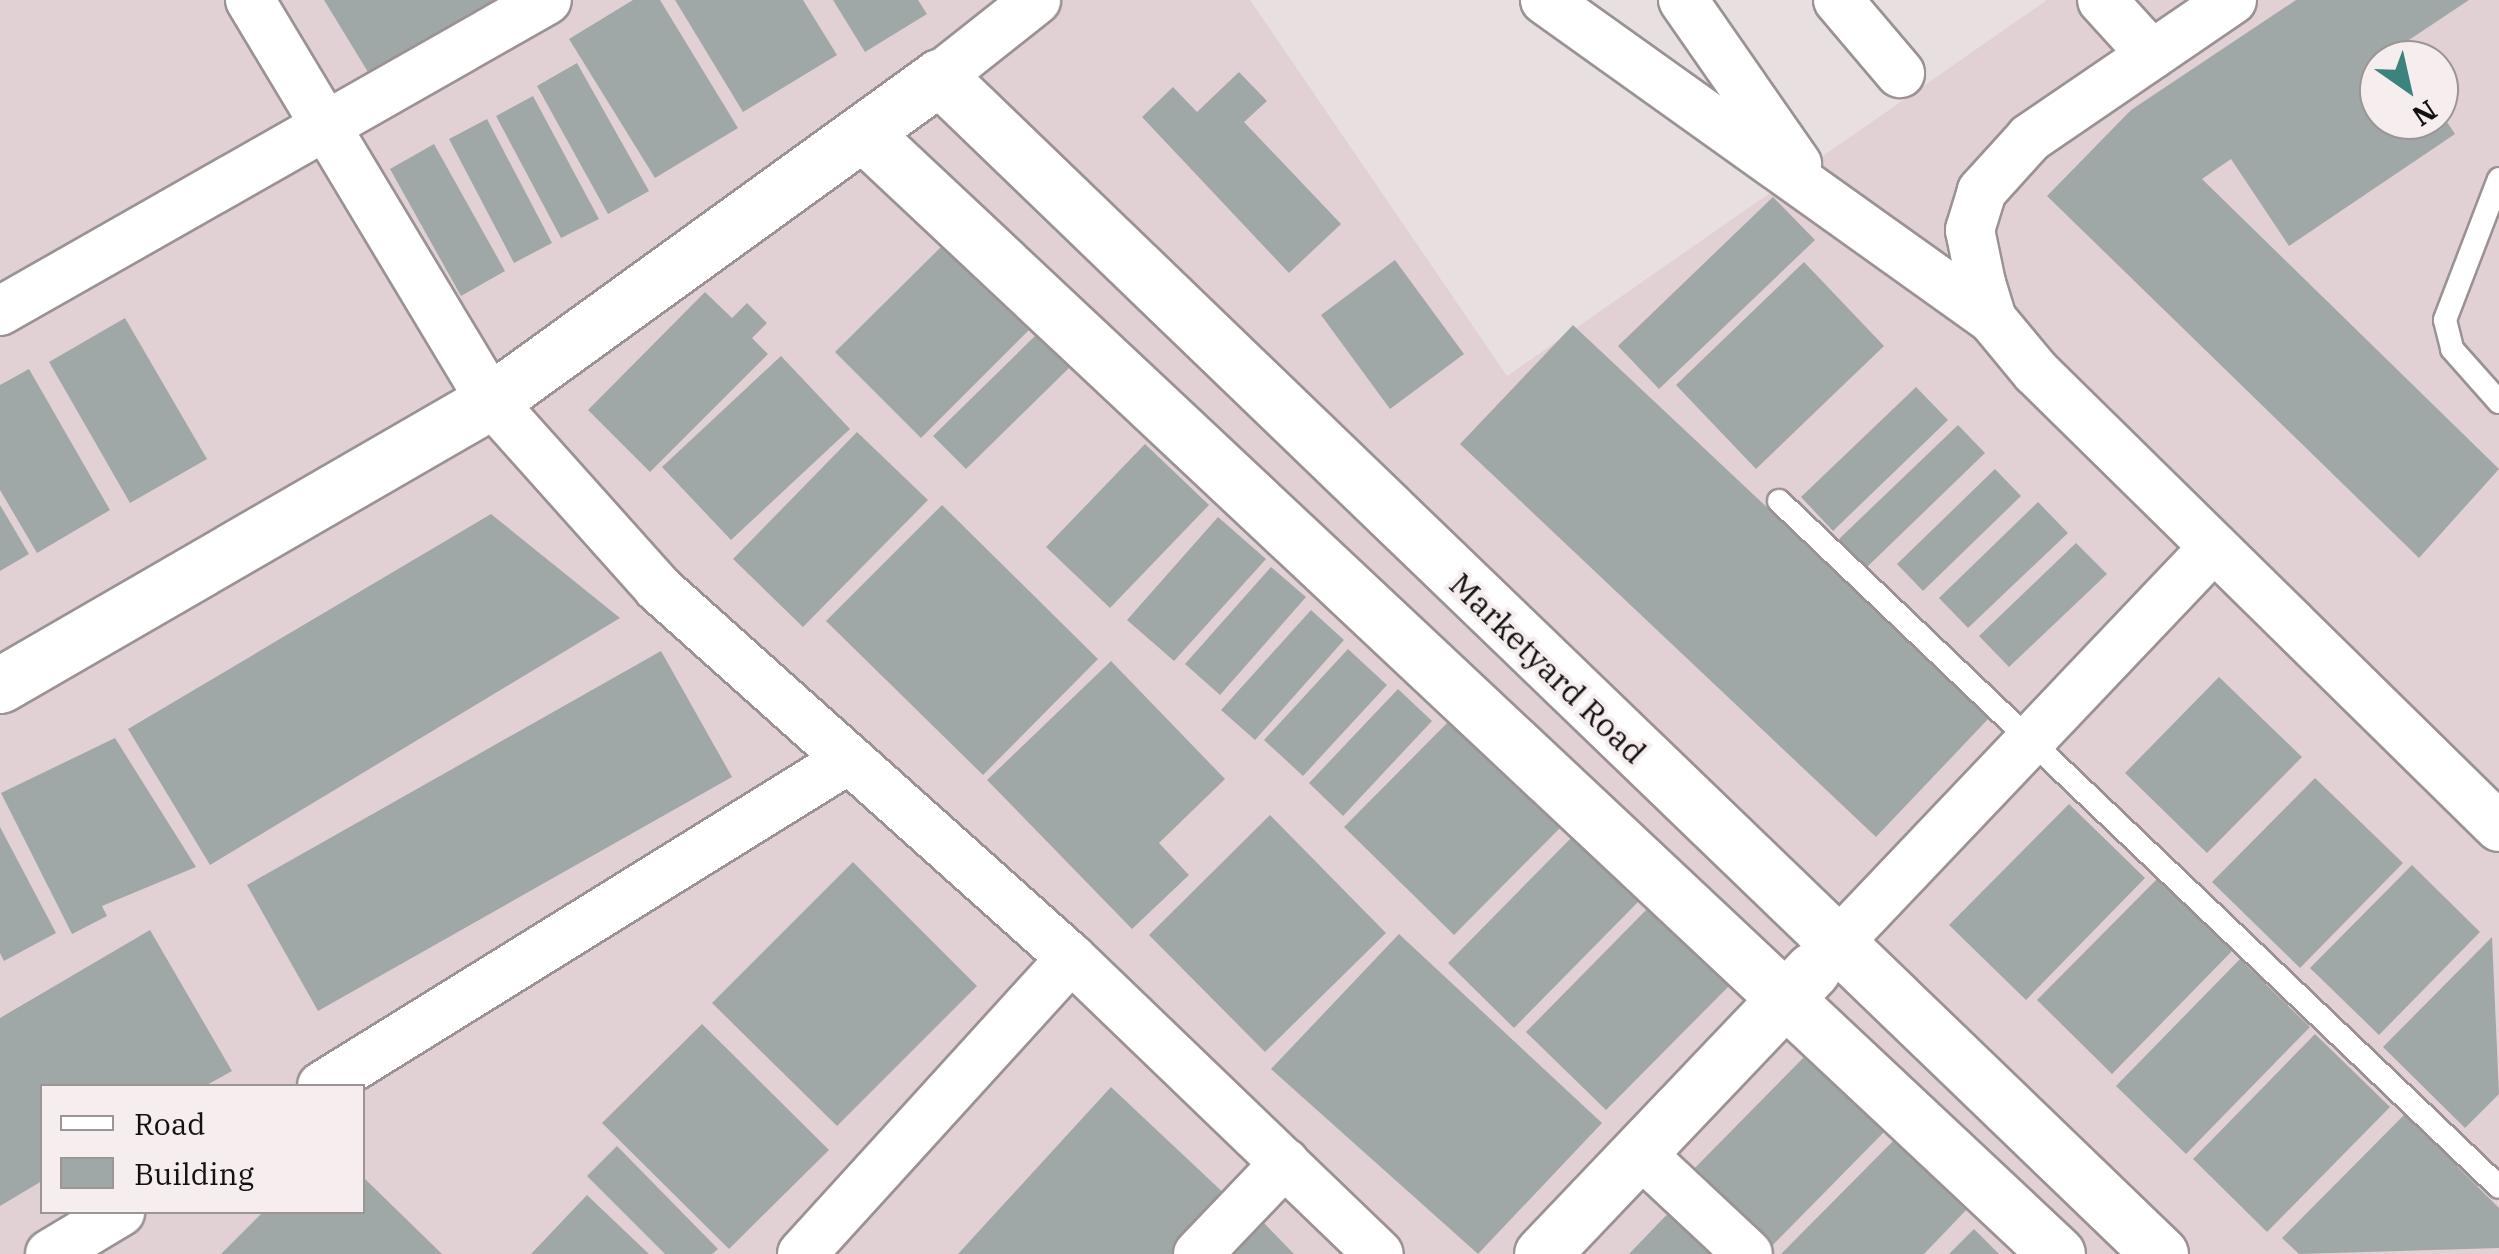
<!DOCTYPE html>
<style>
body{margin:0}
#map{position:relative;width:2499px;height:1254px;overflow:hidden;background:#e8dfe0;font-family:"IBM Plex Serif",serif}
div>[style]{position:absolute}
.built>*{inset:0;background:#e2d1d4}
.building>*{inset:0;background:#a0a8a7}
.roads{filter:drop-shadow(2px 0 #9a9293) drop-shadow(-2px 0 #9a9293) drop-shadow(0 2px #9a9293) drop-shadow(0 -2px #9a9293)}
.service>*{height:22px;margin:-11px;padding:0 11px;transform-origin:11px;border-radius:11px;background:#fff}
.minor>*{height:48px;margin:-24px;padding:0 24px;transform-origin:24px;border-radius:24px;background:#fff}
.tertiary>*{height:55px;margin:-27.5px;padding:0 27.5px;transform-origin:27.5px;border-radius:27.5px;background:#fff}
span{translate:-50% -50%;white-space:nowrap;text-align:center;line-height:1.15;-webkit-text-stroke:8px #f5edee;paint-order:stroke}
.street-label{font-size:32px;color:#141112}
.legend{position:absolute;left:40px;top:1084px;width:325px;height:130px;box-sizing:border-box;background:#f5edee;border:2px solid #9b9596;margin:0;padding:12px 18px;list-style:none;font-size:30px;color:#141112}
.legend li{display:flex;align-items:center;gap:20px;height:50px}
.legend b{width:50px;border:2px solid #9b9596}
.north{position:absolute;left:2359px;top:40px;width:100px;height:100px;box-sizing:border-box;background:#f5edee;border:2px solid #9b9596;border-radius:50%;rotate:146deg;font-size:28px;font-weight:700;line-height:40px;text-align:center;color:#141112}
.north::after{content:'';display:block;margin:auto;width:35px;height:45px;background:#3c837e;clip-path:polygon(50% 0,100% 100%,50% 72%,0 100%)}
</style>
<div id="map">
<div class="built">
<i style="clip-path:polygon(evenodd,0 0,1250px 0,1507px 376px,2047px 0,2499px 0,2499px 1254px,0 1254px,0 0,2379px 60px,2439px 60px,2439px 120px,2379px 120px,2379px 60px,0 0,42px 1086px,362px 1086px,362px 1212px,42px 1212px,42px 1086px)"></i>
</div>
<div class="building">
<i style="clip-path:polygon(324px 0,538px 0,382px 95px)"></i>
<i style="clip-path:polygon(633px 0,660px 0,738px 128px,655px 178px,569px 39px)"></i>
<i style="clip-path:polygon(675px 0,803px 0,837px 55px,743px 112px)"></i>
<i style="clip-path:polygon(833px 0,918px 0,927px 14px,865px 52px)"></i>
<i style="clip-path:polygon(2296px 0,2469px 0,2397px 48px,2405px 60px,2379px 60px,2379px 120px,2439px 120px,2439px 110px,2455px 134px,2289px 246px,2231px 159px,2202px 179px,2499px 469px,2419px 558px,2047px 196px,2131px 110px)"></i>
<i style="clip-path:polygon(577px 63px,649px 191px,608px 214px,537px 86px)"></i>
<i style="clip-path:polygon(1239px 72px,1267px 101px,1244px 122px,1341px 224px,1289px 273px,1142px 117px,1173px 87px,1197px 112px)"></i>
<i style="clip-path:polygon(533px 96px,599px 219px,561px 238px,496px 116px)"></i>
<i style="clip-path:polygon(487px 119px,552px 243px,514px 263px,449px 139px)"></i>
<i style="clip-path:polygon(434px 144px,505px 271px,461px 296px,390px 169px)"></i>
<i style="clip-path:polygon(1773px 197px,1815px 240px,1659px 389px,1618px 346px)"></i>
<i style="clip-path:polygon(945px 243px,1031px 328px,921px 438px,835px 352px)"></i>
<i style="clip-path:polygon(1395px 260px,1464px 354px,1390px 409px,1321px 315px)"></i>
<i style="clip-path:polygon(1804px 262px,1884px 346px,1756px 469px,1676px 385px)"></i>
<i style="clip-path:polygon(705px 292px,732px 318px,747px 303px,767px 323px,752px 338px,768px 354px,650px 472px,588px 410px)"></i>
<i style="clip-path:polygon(125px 318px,207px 459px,130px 503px,49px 362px)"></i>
<i style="clip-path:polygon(1573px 325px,1990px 717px,1876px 837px,1460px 444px)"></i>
<i style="clip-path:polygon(1036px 335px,1069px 368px,966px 469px,933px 436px)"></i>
<i style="clip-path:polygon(781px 356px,850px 429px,731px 540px,662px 467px)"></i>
<i style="clip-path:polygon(29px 369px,110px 510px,37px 553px,0 490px,0 385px)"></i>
<i style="clip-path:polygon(1916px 387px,1948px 420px,1833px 531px,1801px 497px)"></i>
<i style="clip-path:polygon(1958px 425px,1985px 453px,1866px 568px,1839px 539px)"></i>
<i style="clip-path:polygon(857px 432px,928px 500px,803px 627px,733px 559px)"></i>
<i style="clip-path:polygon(1145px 444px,1209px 505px,1110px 608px,1046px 547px)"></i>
<i style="clip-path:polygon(1995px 469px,2021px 496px,1923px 591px,1897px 564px)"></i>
<i style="clip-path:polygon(2038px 502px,2068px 533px,1968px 628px,1939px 598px)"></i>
<i style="clip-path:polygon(0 505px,29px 554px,0 571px)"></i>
<i style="clip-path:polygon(942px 505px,1098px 659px,983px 775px,826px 621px)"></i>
<i style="clip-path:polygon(491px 514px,620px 618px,210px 865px,128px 729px)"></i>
<i style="clip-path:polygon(1218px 517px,1266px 559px,1174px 661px,1127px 620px)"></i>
<i style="clip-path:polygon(2076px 543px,2107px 574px,2009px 667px,1979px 636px)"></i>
<i style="clip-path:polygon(1271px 567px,1306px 597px,1220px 695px,1185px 664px)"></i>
<i style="clip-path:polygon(1311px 610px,1344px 640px,1255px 740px,1221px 710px)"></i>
<i style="clip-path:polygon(1348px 649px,1387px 685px,1303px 776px,1264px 740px)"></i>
<i style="clip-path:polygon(661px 651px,732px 777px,318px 1011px,247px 885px)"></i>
<i style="clip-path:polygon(1111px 661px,1225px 779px,1159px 843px,1189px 875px,1132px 929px,987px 780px)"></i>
<i style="clip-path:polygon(2219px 677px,2302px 757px,2207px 853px,2125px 773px)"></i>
<i style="clip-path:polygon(1398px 689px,1432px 721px,1343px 816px,1309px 783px)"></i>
<i style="clip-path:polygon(1451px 719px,1561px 827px,1454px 935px,1344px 827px)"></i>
<i style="clip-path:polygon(115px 738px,196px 867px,102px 906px,107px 916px,72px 934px,1px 793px)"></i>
<i style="clip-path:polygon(2315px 778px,2403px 863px,2300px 968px,2212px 882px)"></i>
<i style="clip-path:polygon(2069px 804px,2145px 878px,2026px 1000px,1949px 925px)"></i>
<i style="clip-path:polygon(1270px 815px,1386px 933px,1265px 1052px,1149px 935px)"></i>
<i style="clip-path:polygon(0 827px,56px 933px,4px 961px,0 953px)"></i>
<i style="clip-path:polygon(1574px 835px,1640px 900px,1514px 1028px,1448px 963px)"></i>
<i style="clip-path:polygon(853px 862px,977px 986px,837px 1126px,712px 1003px)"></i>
<i style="clip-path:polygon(2412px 865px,2480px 932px,2379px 1035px,2310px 968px)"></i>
<i style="clip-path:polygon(2159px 877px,2233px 950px,2112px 1074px,2037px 1000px)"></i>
<i style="clip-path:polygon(1650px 906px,1730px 985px,1606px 1110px,1526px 1032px)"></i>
<i style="clip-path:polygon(150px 930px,232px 1071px,205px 1086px,42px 1086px,42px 1181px,0 1206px,0 1018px)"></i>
<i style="clip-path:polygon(1399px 934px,1602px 1123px,1478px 1254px,1271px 1069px)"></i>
<i style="clip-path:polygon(2492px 937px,2499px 1094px,2465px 1128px,2383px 1047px)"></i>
<i style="clip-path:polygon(2240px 959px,2310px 1027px,2186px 1154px,2116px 1086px)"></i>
<i style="clip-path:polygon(702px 1024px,829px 1150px,729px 1249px,602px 1123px)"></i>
<i style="clip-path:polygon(2315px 1034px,2390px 1107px,2267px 1232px,2193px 1159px)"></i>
<i style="clip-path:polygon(1808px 1053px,1886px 1130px,1764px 1254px,1679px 1184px)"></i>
<i style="clip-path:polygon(1111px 1087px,1229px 1198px,1176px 1254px,958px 1254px)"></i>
<i style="clip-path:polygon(2405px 1114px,2499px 1208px,2499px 1248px,2299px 1254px,2282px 1238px)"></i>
<i style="clip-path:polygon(1899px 1135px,1971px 1205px,1924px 1254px,1781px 1254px)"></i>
<i style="clip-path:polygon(617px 1146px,718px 1249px,712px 1254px,665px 1254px,587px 1176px)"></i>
<i style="clip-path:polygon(362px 1176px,442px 1254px,221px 1254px,263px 1212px,362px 1212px)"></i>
<i style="clip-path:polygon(587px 1195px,649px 1254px,531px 1254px)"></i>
<i style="clip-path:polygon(1678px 1203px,1731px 1254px,1629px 1254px)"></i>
<i style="clip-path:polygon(1263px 1222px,1294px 1254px,1229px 1254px)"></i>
<i style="clip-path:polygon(1974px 1229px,1999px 1254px,1949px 1254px)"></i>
</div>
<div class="roads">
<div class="service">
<i style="left:2499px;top:179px;width:151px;rotate:111deg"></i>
<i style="left:2445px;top:320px;width:30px;rotate:76deg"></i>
<i style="left:2452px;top:349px;width:71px;rotate:48.4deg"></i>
<i style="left:1779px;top:501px;width:994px;rotate:43.61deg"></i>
</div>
<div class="minor">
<i style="left:250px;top:0;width:468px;rotate:59deg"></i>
<i style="left:491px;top:401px;width:251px;rotate:48.2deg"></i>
<i style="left:658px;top:588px;width:554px;rotate:41.86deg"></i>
<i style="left:1071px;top:958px;width:427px;rotate:43.9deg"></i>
<i style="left:1545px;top:0;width:549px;rotate:35.51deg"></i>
<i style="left:1683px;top:0;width:200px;rotate:55.2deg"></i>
<i style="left:1838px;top:0;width:96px;rotate:49.7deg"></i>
<i style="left:2102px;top:0;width:74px;rotate:47.7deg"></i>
<i style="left:2232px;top:0;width:245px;rotate:145.7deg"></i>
<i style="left:2030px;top:138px;width:72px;rotate:132.2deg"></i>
<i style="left:1982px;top:191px;width:41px;rotate:107.1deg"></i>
<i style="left:1970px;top:230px;width:54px;rotate:78.3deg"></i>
<i style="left:1981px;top:283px;width:38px;rotate:73deg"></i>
<i style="left:1992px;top:319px;width:69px;rotate:50.3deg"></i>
<i style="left:2036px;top:372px;width:649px;rotate:44.5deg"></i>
<i style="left:939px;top:77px;width:124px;rotate:-38.4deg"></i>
<i style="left:0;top:311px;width:629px;rotate:-29.62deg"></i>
<i style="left:1835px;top:946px;width:550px;rotate:-46.47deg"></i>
<i style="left:322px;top:1086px;width:617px;rotate:-31.81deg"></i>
<i style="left:1639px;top:1152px;width:149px;rotate:43.1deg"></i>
<i style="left:50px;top:1254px;width:82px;rotate:-31deg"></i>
<i style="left:802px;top:1254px;width:400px;rotate:-47.7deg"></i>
<i style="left:1198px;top:1254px;width:126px;rotate:-46.3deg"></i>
</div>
<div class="tertiary">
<i style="left:865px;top:135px;width:1635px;rotate:43.19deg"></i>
<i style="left:0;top:685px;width:567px;rotate:-30.05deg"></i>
<i style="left:491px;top:401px;width:553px;rotate:-35.87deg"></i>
<i style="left:939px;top:77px;width:1696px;rotate:43.95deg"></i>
<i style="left:1542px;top:1254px;width:392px;rotate:-46.4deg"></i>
</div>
</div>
<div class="street-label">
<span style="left:1548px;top:668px;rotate:44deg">Marketyard Road</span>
</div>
<ul class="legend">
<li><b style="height:12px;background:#fff"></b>Road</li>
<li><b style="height:28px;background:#a0a8a7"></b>Building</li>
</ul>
<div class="north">N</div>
</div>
